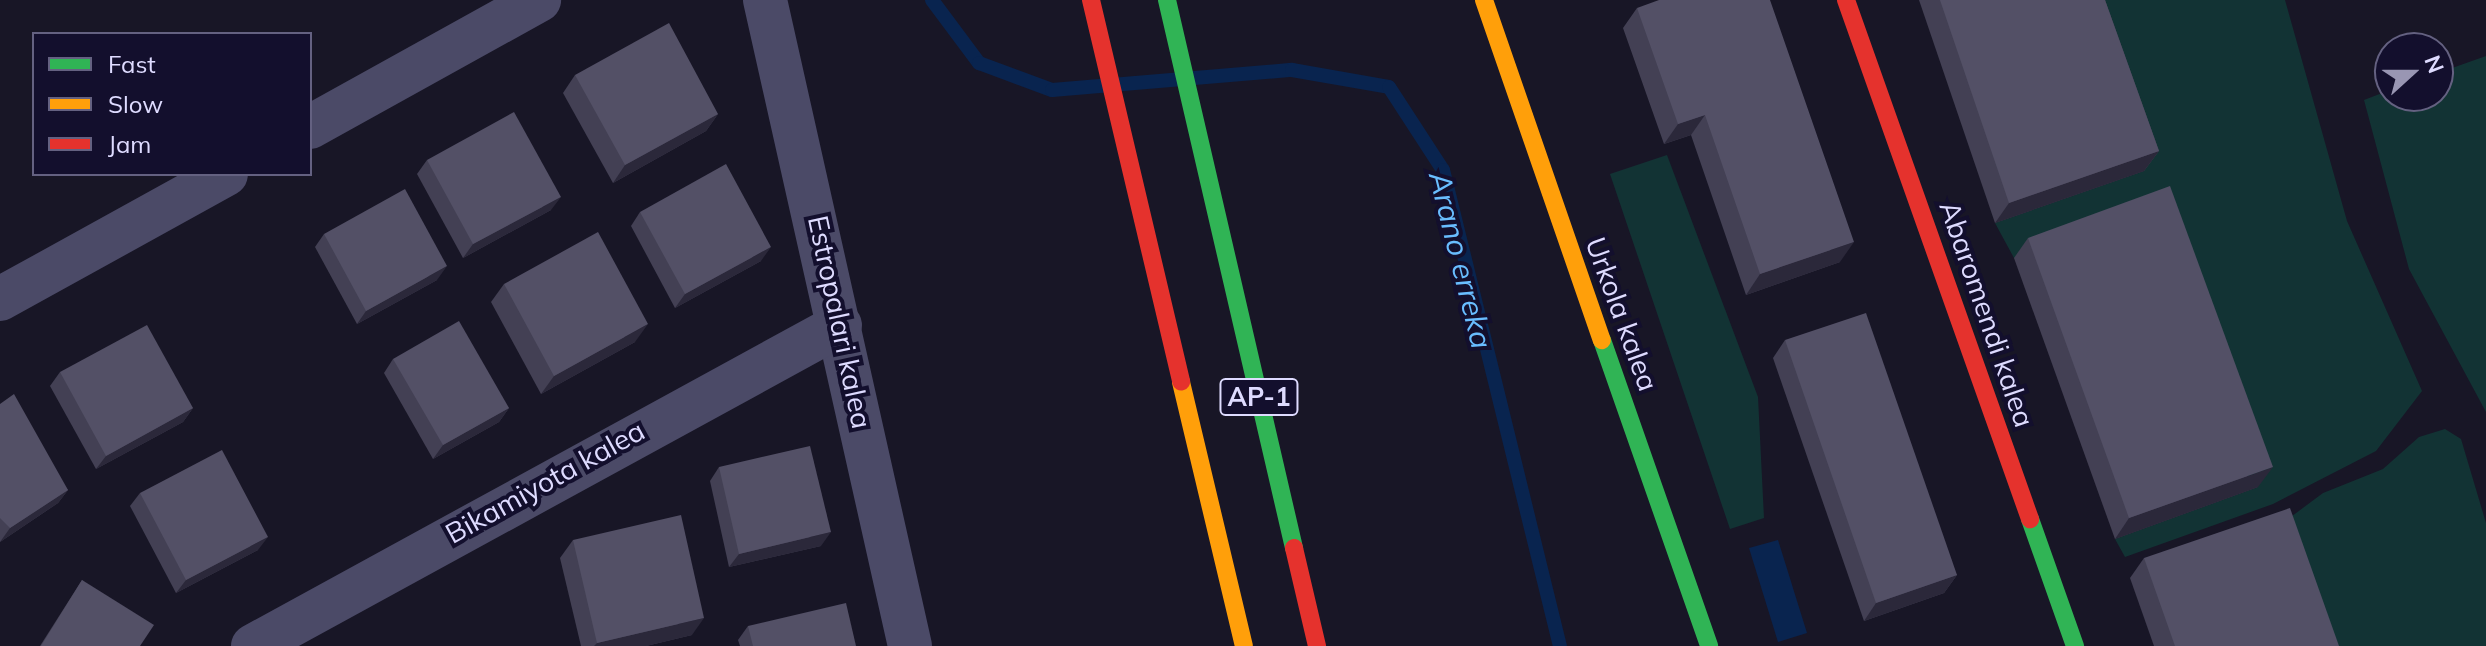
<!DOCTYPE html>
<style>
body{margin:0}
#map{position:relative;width:2486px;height:646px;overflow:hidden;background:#181626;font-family:Mulish,sans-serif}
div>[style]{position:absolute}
.green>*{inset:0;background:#123334}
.water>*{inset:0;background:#09244f}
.stream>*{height:14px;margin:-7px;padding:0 7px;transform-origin:7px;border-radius:7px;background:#09244f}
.street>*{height:44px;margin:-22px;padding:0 22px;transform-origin:22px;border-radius:22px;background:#4b4a67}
.fast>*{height:18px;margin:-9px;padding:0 9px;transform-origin:9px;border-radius:9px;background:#30b455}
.slow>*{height:18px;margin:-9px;padding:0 9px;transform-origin:9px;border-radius:9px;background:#ff9f0a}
.jam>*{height:18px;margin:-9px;padding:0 9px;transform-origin:9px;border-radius:9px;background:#e5322d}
.wall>*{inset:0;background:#434054}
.shaded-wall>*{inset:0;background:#2b283a}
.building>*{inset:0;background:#535066}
span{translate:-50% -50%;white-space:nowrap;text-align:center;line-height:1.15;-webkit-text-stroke:8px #130f2d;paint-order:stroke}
.shield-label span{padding:2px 6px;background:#130f2d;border:2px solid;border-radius:6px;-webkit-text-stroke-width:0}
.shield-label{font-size:26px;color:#dedbff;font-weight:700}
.street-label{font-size:28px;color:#dedbff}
.water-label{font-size:30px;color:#69bdff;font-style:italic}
.legend{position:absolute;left:32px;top:32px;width:280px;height:144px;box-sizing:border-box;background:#130f2d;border:2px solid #646181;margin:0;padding:10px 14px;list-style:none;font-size:24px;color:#dedbff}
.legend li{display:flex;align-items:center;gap:16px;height:40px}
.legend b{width:40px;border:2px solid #646181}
.north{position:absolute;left:2374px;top:32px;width:80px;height:80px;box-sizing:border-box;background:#130f2d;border:2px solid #646181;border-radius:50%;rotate:69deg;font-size:22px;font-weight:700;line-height:32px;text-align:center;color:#dedbff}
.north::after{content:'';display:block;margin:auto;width:28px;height:36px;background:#9996b3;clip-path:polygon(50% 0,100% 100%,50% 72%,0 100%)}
</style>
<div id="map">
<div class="green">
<i style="clip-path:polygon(2084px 0,2285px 0,2347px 221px,2422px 391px,2376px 451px,2273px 504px,2125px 557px,2115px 539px,2258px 487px,2014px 258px,1995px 223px,2144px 171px)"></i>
<i style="clip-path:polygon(2486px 56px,2486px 412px,2409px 269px,2364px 100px,2390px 90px,2438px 96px,2438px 73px)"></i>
<i style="clip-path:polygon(1667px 155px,1758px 397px,1764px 518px,1730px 529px,1610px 174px)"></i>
<i style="clip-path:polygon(2445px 429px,2461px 439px,2486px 523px,2486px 646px,2317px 646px,2276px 528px,2323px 493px,2383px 469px,2419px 437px)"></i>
</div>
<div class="water">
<i style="clip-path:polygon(1778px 540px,1807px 633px,1778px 642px,1749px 548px)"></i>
</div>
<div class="stream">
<i style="left:932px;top:0;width:79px;rotate:53.3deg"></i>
<i style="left:979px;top:63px;width:78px;rotate:20.3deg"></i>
<i style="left:1052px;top:90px;width:241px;rotate:-4.8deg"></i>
<i style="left:1292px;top:70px;width:98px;rotate:9.9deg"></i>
<i style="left:1389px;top:87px;width:99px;rotate:57deg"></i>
<i style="left:1443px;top:170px;width:490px;rotate:76.2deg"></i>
</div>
<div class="street">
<i style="left:765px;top:0;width:662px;rotate:77.35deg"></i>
<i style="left:310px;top:127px;width:262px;rotate:-29deg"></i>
<i style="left:0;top:299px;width:258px;rotate:-28.9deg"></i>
<i style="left:253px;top:646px;width:669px;rotate:-28.67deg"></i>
</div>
<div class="fast">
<i style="left:1167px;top:0;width:563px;rotate:76.95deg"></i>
<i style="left:1602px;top:340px;width:324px;rotate:70.7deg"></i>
<i style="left:2030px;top:519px;width:135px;rotate:70.5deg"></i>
</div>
<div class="slow">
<i style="left:1484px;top:0;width:360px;rotate:70.9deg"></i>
<i style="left:1181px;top:382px;width:271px;rotate:76.6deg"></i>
</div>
<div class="jam">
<i style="left:1091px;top:0;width:392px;rotate:76.7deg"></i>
<i style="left:1846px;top:0;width:551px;rotate:70.48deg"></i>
<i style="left:1294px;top:548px;width:101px;rotate:76.8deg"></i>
</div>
<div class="wall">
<i style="clip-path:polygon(1919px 0,2105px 0,2159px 151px,2144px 171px,1995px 223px)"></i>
<i style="clip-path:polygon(1637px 8px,1840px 262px,1746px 295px,1691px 135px,1664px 144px,1623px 28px)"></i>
<i style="clip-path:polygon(575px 75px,718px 114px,706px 131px,613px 183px,563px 93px)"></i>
<i style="clip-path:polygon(427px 160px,551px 210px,463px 258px,417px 174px)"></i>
<i style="clip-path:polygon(640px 212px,761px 261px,675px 308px,631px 226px)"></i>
<i style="clip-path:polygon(324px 234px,437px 280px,357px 324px,315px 247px)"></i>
<i style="clip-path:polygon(2028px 238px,2258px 487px,2115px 539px,2014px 258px)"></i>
<i style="clip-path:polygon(504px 284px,635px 342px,541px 394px,491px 302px)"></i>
<i style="clip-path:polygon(1785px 340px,1957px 575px,1944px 593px,1864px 621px,1773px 358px)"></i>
<i style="clip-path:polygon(393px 359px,509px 408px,499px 422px,433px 459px,384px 373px)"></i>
<i style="clip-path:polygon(60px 372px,193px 408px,183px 422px,96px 469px,50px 386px)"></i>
<i style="clip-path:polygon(0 404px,68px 490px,58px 503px,0 542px)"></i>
<i style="clip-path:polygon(719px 467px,821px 546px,729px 567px,710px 481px)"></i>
<i style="clip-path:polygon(140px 493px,258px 550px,176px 593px,130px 506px)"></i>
<i style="clip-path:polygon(573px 540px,692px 635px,646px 646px,581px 646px,560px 558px)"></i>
<i style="clip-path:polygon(2144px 558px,2339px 646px,2154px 646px,2130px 578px)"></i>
<i style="clip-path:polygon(82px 580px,140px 646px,40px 646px)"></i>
<i style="clip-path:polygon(748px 626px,856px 646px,740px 646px,738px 640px)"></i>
</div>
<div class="shaded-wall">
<i style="clip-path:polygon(718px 114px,706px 131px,613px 183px,625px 165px)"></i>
<i style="clip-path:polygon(1705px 115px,1691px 135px,1664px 144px,1678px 124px)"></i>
<i style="clip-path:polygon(2159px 151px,2144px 171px,1995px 223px,2009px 203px)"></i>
<i style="clip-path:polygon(561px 197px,551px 210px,463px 258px,473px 244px)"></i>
<i style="clip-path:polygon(1854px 242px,1840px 262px,1746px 295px,1760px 274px)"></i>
<i style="clip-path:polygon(771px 247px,761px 261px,675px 308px,685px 294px)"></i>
<i style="clip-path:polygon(447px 266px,437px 280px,357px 324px,366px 311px)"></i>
<i style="clip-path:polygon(648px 324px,635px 342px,541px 394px,554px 376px)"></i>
<i style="clip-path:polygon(193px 408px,183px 422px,96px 469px,106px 456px)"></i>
<i style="clip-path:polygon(509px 408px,499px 422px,433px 459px,443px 445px)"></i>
<i style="clip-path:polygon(2273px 467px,2258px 487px,2115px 539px,2129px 518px)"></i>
<i style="clip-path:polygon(68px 490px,58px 503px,0 542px,10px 528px)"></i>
<i style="clip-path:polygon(831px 532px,821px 546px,729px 567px,739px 554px)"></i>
<i style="clip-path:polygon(268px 537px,258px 550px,176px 593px,186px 580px)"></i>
<i style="clip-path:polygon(1957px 575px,1944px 593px,1864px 621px,1876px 603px)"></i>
<i style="clip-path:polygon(704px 618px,692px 635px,646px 646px,594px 646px,597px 643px)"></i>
</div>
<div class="building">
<i style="clip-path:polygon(1659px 0,1770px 0,1854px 242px,1760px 274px,1705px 115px,1678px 124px,1637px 8px)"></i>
<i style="clip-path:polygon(1940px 0,2105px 0,2159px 151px,2009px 203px)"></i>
<i style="clip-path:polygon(669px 23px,718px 114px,625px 165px,575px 75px)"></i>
<i style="clip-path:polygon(514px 112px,561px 197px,473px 244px,427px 160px)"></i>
<i style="clip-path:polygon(726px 164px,771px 247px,685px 294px,640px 212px)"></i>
<i style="clip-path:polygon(2170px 186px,2273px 467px,2129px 518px,2028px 238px)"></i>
<i style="clip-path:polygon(405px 189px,447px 266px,366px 311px,324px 234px)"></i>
<i style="clip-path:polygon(598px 232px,648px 324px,554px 376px,504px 284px)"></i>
<i style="clip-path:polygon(1866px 313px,1957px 575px,1876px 603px,1785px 340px)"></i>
<i style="clip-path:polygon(459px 321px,509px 408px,443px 445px,393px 359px)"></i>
<i style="clip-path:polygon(147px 325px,193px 408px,106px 456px,60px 372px)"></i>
<i style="clip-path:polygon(14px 394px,68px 490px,10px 528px,0 518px,0 404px)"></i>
<i style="clip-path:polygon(810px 446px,831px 532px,739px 554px,719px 467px)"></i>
<i style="clip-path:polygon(222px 450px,268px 537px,186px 580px,140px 493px)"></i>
<i style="clip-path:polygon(2290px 508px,2339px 646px,2175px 646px,2144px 558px)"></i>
<i style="clip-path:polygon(681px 515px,704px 618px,597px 643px,573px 540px)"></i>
<i style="clip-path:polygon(82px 580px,154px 625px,140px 646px,41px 646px)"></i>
<i style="clip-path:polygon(846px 603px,856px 646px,753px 646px,748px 626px)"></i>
</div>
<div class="shield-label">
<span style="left:1259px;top:397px">AP-1</span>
</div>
<div class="street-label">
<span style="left:1622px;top:314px;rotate:70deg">Urkola kalea</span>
<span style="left:1987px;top:314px;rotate:71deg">Abaromendi kalea</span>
<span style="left:840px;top:322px;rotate:78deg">Estropalari kalea</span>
<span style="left:545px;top:482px;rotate:-29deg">Bikamiyota kalea</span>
</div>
<div class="water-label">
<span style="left:1461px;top:260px;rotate:76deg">Arano erreka</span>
</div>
<ul class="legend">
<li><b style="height:10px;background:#30b455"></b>Fast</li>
<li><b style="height:10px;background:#ff9f0a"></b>Slow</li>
<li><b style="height:10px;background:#e5322d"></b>Jam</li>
</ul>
<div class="north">N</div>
</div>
